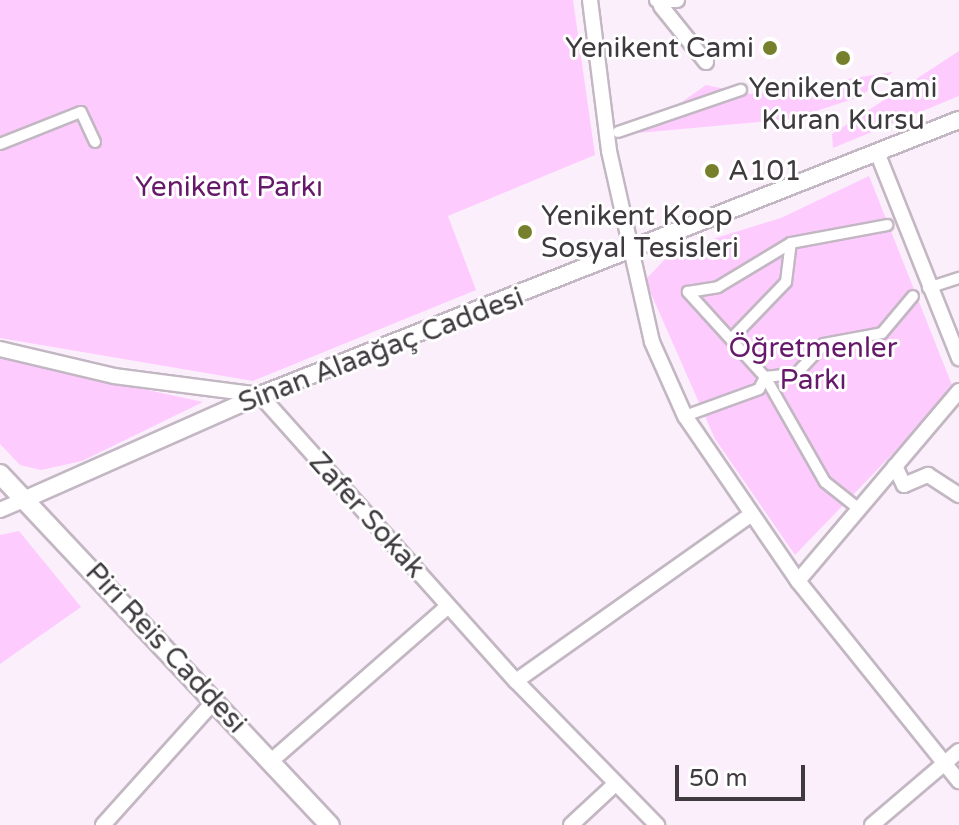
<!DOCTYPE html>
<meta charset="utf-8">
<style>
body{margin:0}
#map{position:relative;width:959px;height:825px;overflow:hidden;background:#fbeffb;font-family:"Varela Round",sans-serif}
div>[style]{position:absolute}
.green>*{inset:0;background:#fecbff}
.roads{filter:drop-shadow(2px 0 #c2b7c2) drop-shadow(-2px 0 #c2b7c2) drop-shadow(0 2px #c2b7c2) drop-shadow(0 -2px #c2b7c2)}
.pedestrian>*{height:10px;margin:-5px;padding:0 5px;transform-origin:5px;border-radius:5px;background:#fff}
.minor>*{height:14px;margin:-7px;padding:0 7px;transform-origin:7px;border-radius:7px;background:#fff}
.tertiary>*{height:16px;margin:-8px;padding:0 8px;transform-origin:8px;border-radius:8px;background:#fff}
.secondary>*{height:18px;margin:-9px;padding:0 9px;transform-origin:9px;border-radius:9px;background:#fff}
.dots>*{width:22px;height:22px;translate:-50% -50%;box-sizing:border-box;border:4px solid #fff;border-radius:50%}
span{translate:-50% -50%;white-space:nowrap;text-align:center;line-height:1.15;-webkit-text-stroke:6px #fff;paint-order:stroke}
.poi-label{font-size:28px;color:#3e3a3e}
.right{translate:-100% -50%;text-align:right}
.left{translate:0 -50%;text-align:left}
.park-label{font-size:28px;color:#66186b}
.street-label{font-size:28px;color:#3e3a3e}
.scale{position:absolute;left:675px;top:765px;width:130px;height:36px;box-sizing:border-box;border:4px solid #3e3a3e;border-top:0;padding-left:10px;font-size:24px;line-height:28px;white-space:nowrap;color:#3e3a3e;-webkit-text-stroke:6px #fff;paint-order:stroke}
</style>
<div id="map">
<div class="green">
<i style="clip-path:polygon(0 0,573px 0,595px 155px,448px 216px,476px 290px,253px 381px,0 338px)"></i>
<i style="clip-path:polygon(959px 51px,959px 96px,833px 148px,832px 134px)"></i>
<i style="clip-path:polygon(893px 72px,859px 97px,792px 119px,638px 133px,706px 85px,750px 94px)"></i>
<i style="clip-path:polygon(869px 176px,954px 390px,795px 555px,715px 439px,645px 280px,673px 251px,781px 218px)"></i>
<i style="clip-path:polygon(0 358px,203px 402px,82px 461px,41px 470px,20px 465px,0 444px)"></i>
<i style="clip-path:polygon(19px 531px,81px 607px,0 664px,0 535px)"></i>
</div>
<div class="roads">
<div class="pedestrian">
<i style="left:618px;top:132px;width:130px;rotate:-18.9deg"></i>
<i style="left:0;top:144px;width:87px;rotate:-21.6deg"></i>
<i style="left:81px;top:112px;width:33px;rotate:65deg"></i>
<i style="left:928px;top:288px;width:33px;rotate:-18deg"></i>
<i style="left:734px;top:336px;width:75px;rotate:-46.1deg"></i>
<i style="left:786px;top:282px;width:39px;rotate:-83deg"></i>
<i style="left:685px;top:416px;width:79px;rotate:-20deg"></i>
<i style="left:759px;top:389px;width:13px;rotate:-63deg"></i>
<i style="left:765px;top:377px;width:31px;rotate:-6deg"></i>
<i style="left:796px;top:374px;width:41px;rotate:-47deg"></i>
<i style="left:824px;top:344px;width:59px;rotate:-10.7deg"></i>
<i style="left:882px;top:333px;width:48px;rotate:-50deg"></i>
<i style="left:859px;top:509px;width:43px;rotate:-141.5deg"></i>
<i style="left:825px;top:482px;width:121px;rotate:-119.7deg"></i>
<i style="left:765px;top:377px;width:115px;rotate:-132.2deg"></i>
<i style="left:688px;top:292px;width:30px;rotate:-9deg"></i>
<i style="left:718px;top:287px;width:85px;rotate:-31.1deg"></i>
<i style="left:791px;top:243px;width:98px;rotate:-10.6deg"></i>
</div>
<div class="minor">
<i style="left:590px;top:0;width:152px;rotate:82.8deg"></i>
<i style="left:609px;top:151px;width:196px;rotate:77.3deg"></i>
<i style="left:652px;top:342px;width:81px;rotate:66deg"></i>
<i style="left:685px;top:416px;width:200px;rotate:55.6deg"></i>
<i style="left:657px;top:0;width:20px"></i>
<i style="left:661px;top:6px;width:72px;rotate:51.2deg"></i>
<i style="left:877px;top:152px;width:222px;rotate:68.3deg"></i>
<i style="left:0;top:349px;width:117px;rotate:13.3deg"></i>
<i style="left:114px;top:376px;width:147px;rotate:7.4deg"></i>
<i style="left:260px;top:395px;width:384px;rotate:48.2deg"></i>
<i style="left:516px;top:681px;width:202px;rotate:45.6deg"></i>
<i style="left:959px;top:391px;width:249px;rotate:130.3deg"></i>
<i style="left:798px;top:581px;width:257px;rotate:51.2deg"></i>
<i style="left:895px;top:466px;width:21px;rotate:65deg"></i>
<i style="left:904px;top:485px;width:26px;rotate:-23deg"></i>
<i style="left:928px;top:475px;width:37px;rotate:33deg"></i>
<i style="left:0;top:510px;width:30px;rotate:-23deg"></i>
<i style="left:516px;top:681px;width:284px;rotate:-35.3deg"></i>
<i style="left:270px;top:762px;width:237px;rotate:-41.2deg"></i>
<i style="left:103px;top:825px;width:168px;rotate:-48.1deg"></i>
<i style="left:571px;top:825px;width:59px;rotate:-42.9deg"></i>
<i style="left:872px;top:825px;width:114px;rotate:-40.4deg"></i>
</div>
<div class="tertiary">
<i style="left:28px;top:498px;width:254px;rotate:-23.9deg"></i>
<i style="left:260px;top:395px;width:751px;rotate:-21.48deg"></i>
</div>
<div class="secondary">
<i style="left:0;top:474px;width:482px;rotate:46.8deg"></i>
</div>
</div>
<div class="dots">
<i style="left:770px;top:48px;background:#76802c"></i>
<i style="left:843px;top:58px;background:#76802c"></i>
<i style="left:712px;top:171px;background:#76802c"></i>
<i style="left:525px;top:232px;background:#76802c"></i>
</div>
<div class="poi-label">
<span class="right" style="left:754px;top:48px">Yenikent Cami</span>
<span style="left:843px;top:104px">Yenikent Cami<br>Kuran Kursu</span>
<span class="left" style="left:728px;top:171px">A101</span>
<span class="left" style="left:541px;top:232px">Yenikent Koop<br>Sosyal Tesisleri</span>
</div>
<div class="park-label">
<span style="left:229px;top:187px">Yenikent Parkı</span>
<span style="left:813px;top:364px">Öğretmenler<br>Parkı</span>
</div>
<div class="street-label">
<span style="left:381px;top:350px;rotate:-21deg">Sinan Alaağaç Caddesi</span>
<span style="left:367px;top:515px;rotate:48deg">Zafer Sokak</span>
<span style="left:166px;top:648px;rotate:47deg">Piri Reis Caddesi</span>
</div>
<div class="scale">50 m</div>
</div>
